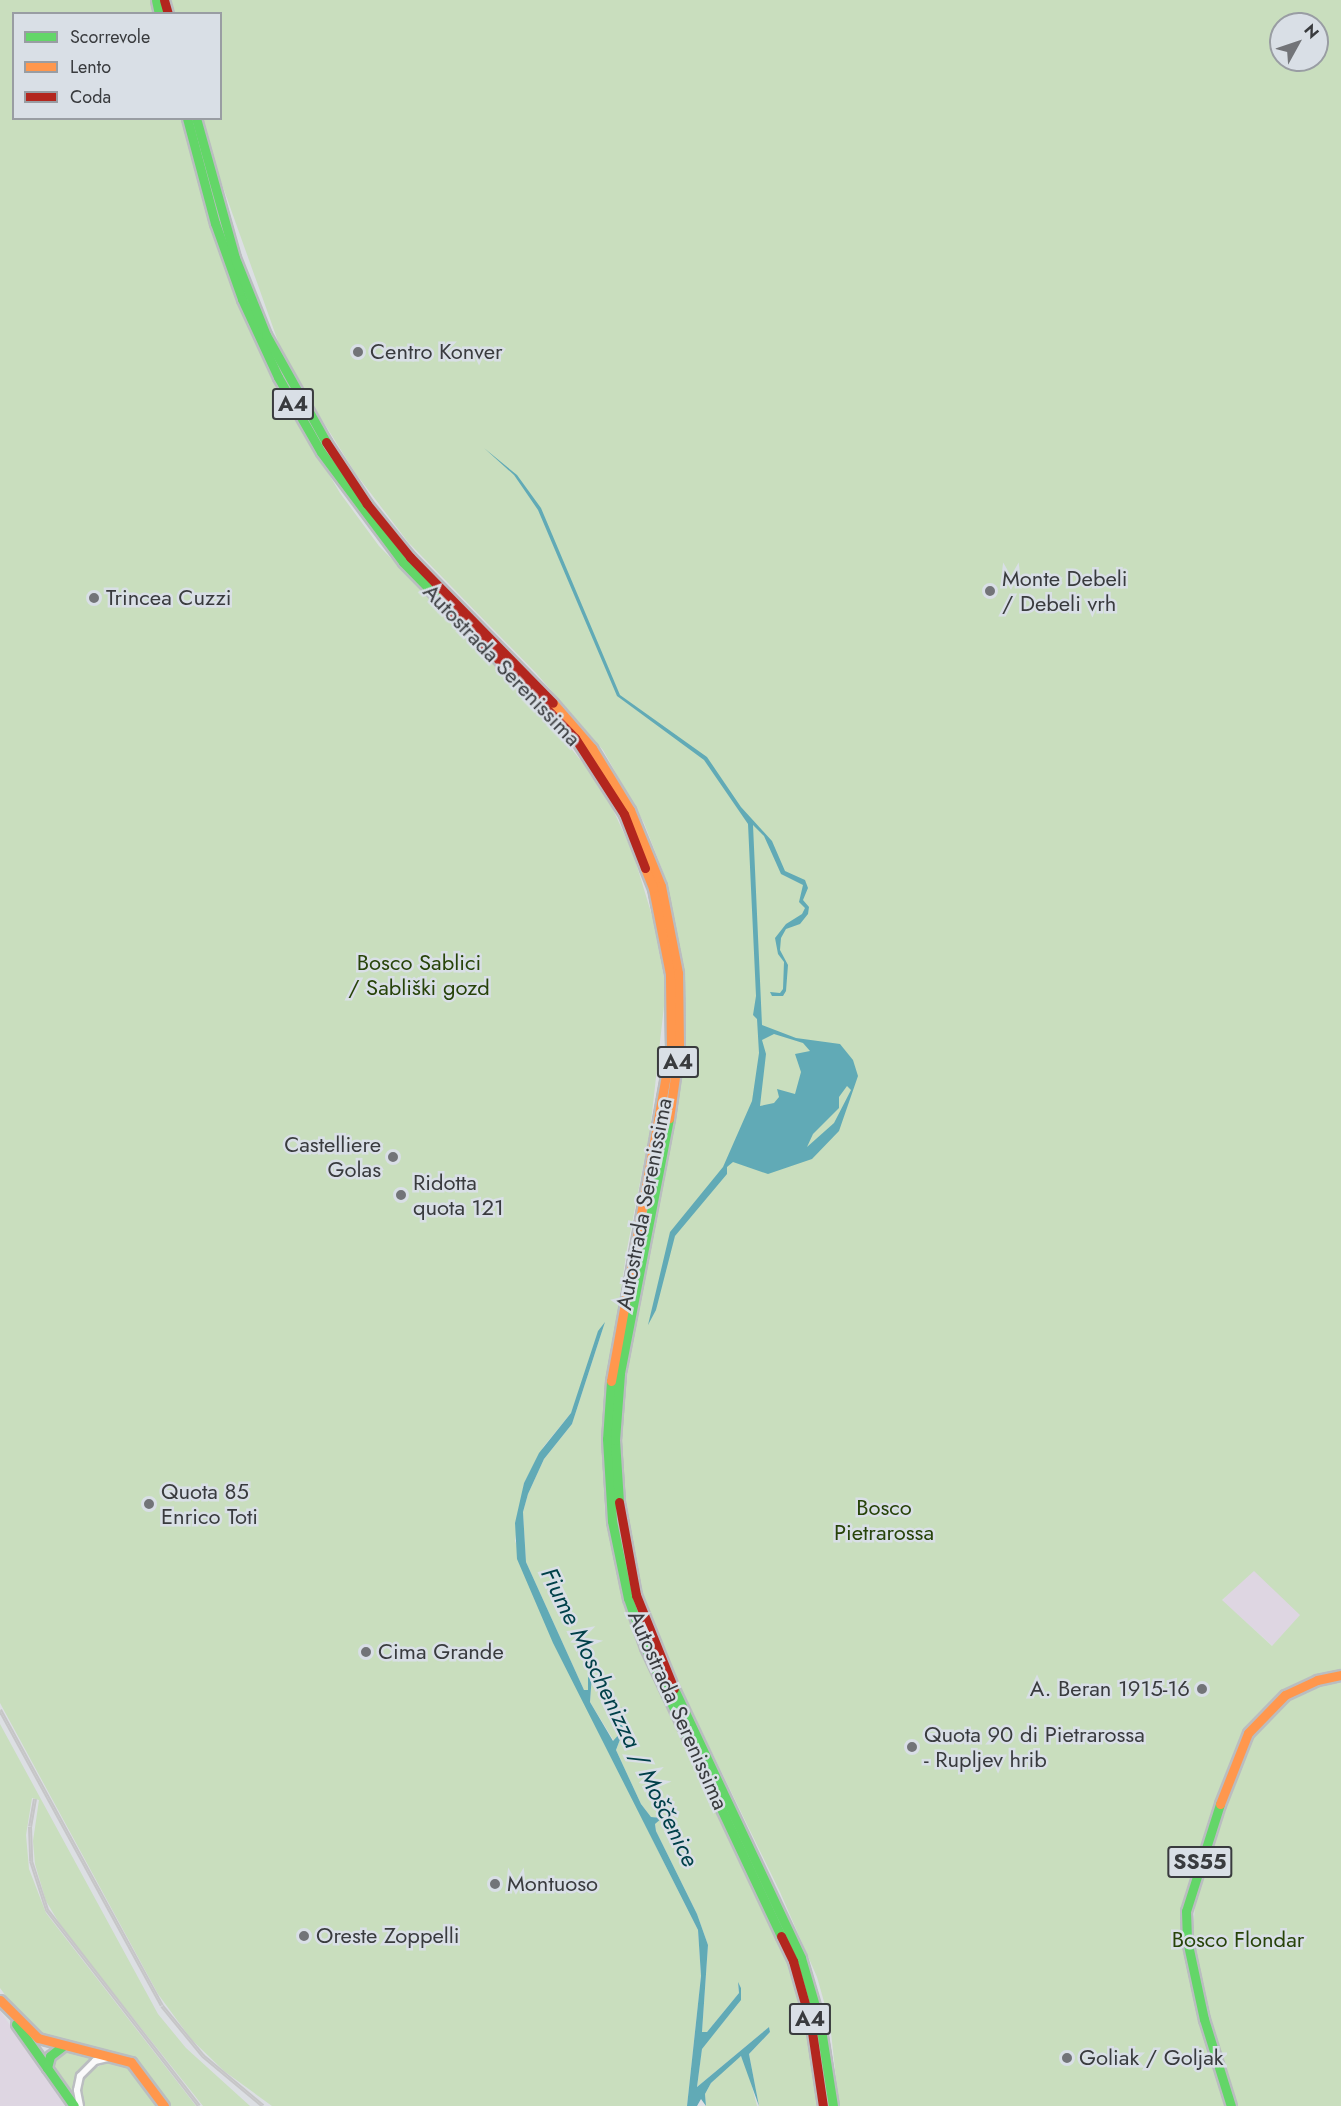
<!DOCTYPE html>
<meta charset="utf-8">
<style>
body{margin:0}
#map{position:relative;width:1341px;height:2106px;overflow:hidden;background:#dcdfe3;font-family:Jost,sans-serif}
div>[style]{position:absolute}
.industrial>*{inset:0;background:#ded6e2}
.green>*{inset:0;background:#c9debe}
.water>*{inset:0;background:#61aab6}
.roads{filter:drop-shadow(2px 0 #babdc0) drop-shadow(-2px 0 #babdc0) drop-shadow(0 2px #babdc0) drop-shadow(0 -2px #babdc0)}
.street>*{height:6px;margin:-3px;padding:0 3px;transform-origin:3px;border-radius:3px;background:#fafafb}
.fast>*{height:9px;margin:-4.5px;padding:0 4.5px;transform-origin:4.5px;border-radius:4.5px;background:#63d668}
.slow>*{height:9px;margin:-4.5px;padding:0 4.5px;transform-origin:4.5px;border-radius:4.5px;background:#ff974d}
.jam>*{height:9px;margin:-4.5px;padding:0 4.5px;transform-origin:4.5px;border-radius:4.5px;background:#b3261e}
.rail>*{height:4px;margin-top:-2px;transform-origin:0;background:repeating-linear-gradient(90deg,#d9dfe6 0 4.5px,#c6c6c7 0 9px);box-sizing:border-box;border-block:2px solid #c6c6c7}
.dots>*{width:16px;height:16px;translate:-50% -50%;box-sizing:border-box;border:3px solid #d9dfe6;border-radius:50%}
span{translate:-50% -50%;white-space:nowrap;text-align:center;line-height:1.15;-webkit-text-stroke:5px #d9dfe6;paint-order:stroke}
.shield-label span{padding:2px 4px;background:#d9dfe6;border:2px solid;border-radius:4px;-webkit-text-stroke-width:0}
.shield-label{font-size:21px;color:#393b3e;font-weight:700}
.poi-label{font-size:22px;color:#393b3e}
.left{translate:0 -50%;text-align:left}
.right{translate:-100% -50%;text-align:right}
.street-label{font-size:22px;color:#393b3e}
.park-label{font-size:22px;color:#274309}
.water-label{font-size:24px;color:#004049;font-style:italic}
.legend{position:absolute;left:12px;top:12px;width:210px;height:108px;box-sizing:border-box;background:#d9dfe6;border:2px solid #999da3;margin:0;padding:8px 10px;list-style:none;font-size:18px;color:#393b3e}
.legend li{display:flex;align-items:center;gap:12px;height:30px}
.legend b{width:30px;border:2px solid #999da3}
.north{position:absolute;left:1269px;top:12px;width:60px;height:60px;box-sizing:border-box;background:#d9dfe6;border:2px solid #999da3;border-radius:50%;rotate:50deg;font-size:16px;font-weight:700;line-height:24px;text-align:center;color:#393b3e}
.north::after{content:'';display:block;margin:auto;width:21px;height:27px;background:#727478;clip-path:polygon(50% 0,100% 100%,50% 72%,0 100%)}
</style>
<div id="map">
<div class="industrial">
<i style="clip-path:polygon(1252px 1568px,1302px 1613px,1273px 1646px,1222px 1601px)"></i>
<i style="clip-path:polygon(0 2011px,68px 2106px,0 2106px)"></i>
</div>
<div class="green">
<i style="clip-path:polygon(0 0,151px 0,155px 13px,14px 14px,14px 118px,183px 119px,236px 294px,267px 369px,340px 493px,379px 546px,540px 710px,603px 788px,633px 853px,653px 919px,666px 988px,650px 1131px,627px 1249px,603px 1410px,605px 1516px,625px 1605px,639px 1643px,785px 1955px,809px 2036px,818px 2106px,759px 2106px,749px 2054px,770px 2032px,769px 2027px,697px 2087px,702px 2048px,738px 2004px,741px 1988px,738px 1983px,739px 1993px,707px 2032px,702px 2032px,708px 1945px,697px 1914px,656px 1831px,655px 1824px,661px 1818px,651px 1817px,641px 1804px,616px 1750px,624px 1729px,620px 1721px,623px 1710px,621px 1708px,618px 1721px,622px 1731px,614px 1741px,590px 1702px,592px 1675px,588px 1677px,588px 1690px,584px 1690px,526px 1562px,523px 1512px,528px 1494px,544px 1459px,572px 1424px,605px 1322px,571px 1413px,544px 1446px,524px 1483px,515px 1541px,565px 1665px,698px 1930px,701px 1976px,687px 2106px,272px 2106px,224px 2071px,191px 2039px,158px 1994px,0 1703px)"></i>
<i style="clip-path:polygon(evenodd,170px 0,1341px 0,1341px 1671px,1313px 1677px,1279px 1694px,1244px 1734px,1181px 1908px,1181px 1939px,1192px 1989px,1226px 2106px,839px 2106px,830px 2023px,817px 1977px,780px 1892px,666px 1658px,648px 1616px,627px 1536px,620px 1454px,622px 1406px,683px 1036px,681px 965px,663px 872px,644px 823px,603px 750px,536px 673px,408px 542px,356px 474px,285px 361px,219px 176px,216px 177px,201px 119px,220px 118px,220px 14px,174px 13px,170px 0,1281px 24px,1317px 24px,1317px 60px,1281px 60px,1281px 24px,170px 0,1254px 1571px,1300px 1615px,1272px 1646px,1222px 1600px,1254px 1571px)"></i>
<i style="clip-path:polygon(1341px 1683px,1341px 2106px,1236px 2106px,1197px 1973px,1193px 1940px,1195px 1900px,1247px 1743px,1260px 1724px,1297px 1693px,1314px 1685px)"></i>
<i style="clip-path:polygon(0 1724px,158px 2014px,186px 2048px,250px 2106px,203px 2106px,64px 1931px,46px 1901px,35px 1864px,33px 1841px,39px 1800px,32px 1798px,26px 1835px,29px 1869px,46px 1913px,196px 2106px,168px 2106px,127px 2056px,46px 2037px,31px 2030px,0 1988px)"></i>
<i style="clip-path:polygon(67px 2050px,98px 2058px,79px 2074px,74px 2095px,50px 2063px,58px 2052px)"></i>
<i style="clip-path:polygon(739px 2056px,745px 2059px,757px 2106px,706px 2106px,705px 2094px,711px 2083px)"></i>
<i style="clip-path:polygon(110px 2061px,128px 2066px,157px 2106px,84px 2106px,81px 2093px,83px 2080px,93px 2069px)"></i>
</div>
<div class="water">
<i style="clip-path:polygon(evenodd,484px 448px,517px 475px,541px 508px,620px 695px,707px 757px,741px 807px,772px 841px,785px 871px,805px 880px,808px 888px,803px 900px,809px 907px,808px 914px,800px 924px,786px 929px,781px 938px,780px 950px,788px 965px,786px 991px,783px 996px,772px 996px,770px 992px,780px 993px,783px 989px,784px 962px,778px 954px,775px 938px,786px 924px,802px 914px,805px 908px,799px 902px,803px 885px,781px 874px,764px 836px,753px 825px,762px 1025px,796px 1038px,840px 1044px,853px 1060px,858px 1076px,839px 1131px,812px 1159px,768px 1174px,733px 1162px,727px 1167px,727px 1174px,675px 1236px,656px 1310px,648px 1325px,670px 1232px,723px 1167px,752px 1101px,759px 1053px,757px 1019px,753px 1015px,756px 996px,748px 824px,704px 760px,617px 696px,538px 510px,514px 475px,484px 448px,774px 1034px,803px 1043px,810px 1051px,795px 1054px,801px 1072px,795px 1094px,777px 1089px,779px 1097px,774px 1103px,760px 1106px,766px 1054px,762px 1040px,774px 1034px,484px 448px,847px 1086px,851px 1090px,834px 1123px,807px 1147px,813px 1134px,839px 1108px,839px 1097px,847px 1086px)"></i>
<i style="clip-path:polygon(605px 1322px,572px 1424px,544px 1459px,528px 1494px,523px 1512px,526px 1562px,584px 1690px,588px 1690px,588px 1677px,592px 1674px,590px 1702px,613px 1741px,622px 1731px,618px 1723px,622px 1706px,620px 1721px,624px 1729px,616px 1750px,641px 1804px,651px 1817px,662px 1818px,655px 1824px,656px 1831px,697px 1914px,708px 1945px,702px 2032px,707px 2032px,739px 1993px,738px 1982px,741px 1988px,741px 2000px,702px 2049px,697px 2087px,769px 2027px,770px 2032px,749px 2054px,759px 2106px,741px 2056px,711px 2083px,705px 2094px,706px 2106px,701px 2099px,697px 2106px,687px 2106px,701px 1976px,698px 1930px,553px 1643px,517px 1559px,515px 1523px,524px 1483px,539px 1453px,571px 1413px,598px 1331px)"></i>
</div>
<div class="roads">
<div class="street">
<i style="left:80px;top:2106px;width:16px;rotate:-101deg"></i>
<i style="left:77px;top:2090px;width:14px;rotate:-78deg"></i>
<i style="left:80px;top:2076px;width:21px;rotate:-45deg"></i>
<i style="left:95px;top:2061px;width:13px;rotate:-13deg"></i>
</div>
<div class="fast">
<i style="left:156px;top:0;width:14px;rotate:78deg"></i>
<i style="left:187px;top:118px;width:109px;rotate:75.1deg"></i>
<i style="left:215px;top:223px;width:81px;rotate:70.4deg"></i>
<i style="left:242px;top:299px;width:86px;rotate:65.2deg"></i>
<i style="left:278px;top:377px;width:86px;rotate:60.2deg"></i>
<i style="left:321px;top:452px;width:137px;rotate:53.3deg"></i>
<i style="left:403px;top:562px;width:71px;rotate:45.6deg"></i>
<i style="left:196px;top:118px;width:145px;rotate:74.4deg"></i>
<i style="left:235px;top:258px;width:83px;rotate:68.1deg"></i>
<i style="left:266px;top:335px;width:123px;rotate:60.7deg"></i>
<i style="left:611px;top:1381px;width:58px;rotate:93.9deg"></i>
<i style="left:607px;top:1439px;width:82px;rotate:86.5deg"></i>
<i style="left:612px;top:1521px;width:79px;rotate:78.3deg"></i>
<i style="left:628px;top:1598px;width:52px;rotate:70.9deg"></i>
<i style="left:645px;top:1647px;width:319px;rotate:64.8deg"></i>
<i style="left:619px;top:1502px;width:62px;rotate:-93.7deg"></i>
<i style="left:615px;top:1440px;width:67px;rotate:-85.7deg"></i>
<i style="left:620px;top:1373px;width:260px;rotate:-79.1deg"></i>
<i style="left:674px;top:1689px;width:297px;rotate:64.7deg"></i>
<i style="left:801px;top:1958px;width:68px;rotate:73.7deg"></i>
<i style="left:820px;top:2023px;width:84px;rotate:81.1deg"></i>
<i style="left:1220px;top:1804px;width:112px;rotate:107.6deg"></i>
<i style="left:1186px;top:1911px;width:29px;rotate:88deg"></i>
<i style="left:1187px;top:1940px;width:81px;rotate:77.9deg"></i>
<i style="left:1204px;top:2019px;width:91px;rotate:72.8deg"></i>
<i style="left:16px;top:2024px;width:100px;rotate:54.7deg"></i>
<i style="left:47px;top:2068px;width:12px;rotate:-76deg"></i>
<i style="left:50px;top:2056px;width:16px;rotate:-38deg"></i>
</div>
<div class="slow">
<i style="left:553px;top:703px;width:60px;rotate:49.1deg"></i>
<i style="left:592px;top:748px;width:73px;rotate:58.5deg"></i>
<i style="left:630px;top:810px;width:82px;rotate:67.8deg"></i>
<i style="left:661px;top:886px;width:89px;rotate:78.9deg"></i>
<i style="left:678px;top:973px;width:76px;rotate:89.2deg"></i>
<i style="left:679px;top:1049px;width:70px;rotate:98.2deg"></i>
<i style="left:611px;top:1381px;width:337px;rotate:-79.8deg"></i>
<i style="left:671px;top:1049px;width:75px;rotate:-90.8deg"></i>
<i style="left:670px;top:974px;width:88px;rotate:-101.2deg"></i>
<i style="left:653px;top:888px;width:22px;rotate:-112deg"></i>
<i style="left:1220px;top:1804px;width:76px;rotate:-68.5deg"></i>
<i style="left:1248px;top:1733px;width:53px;rotate:-45.8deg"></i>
<i style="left:1285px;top:1695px;width:35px;rotate:-25deg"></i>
<i style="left:1317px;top:1680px;width:25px;rotate:-12deg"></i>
<i style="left:0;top:2000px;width:54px;rotate:45deg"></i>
<i style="left:38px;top:2038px;width:96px;rotate:14.5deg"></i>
<i style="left:131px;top:2062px;width:55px;rotate:53.1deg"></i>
</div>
<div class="jam">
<i style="left:164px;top:0;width:15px;rotate:74deg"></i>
<i style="left:326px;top:442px;width:74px;rotate:56.5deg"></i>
<i style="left:367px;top:504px;width:68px;rotate:50.9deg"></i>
<i style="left:410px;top:557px;width:204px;rotate:45.6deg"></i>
<i style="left:453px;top:613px;width:175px;rotate:45.7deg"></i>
<i style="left:575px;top:738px;width:90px;rotate:57.2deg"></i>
<i style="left:624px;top:814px;width:58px;rotate:68.7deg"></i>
<i style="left:619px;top:1502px;width:95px;rotate:79.6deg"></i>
<i style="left:636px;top:1595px;width:101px;rotate:68deg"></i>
<i style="left:781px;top:1936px;width:28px;rotate:64deg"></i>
<i style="left:793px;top:1961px;width:66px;rotate:74.3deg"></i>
<i style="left:811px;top:2025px;width:82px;rotate:81.6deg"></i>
</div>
</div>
<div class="rail">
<i style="left:0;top:1710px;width:337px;rotate:61.3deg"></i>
<i style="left:162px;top:2006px;width:65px;rotate:50.6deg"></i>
<i style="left:203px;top:2056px;width:78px;rotate:39.8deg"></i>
<i style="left:35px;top:1799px;width:28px;rotate:100deg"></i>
<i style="left:30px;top:1827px;width:34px;rotate:88deg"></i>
<i style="left:31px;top:1861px;width:52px;rotate:71.9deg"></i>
<i style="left:47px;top:1910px;width:248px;rotate:52.2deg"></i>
</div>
<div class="dots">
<i style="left:358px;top:352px;background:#727478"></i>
<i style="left:990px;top:591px;background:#727478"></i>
<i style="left:94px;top:598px;background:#727478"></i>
<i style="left:393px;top:1157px;background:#727478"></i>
<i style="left:401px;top:1195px;background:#727478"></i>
<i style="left:149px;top:1504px;background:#727478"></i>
<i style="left:366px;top:1652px;background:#727478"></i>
<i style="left:1202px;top:1689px;background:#727478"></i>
<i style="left:912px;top:1747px;background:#727478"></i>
<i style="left:495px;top:1884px;background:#727478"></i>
<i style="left:304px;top:1936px;background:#727478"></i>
<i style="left:1067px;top:2058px;background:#727478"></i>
</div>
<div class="shield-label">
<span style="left:293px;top:404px">A4</span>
<span style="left:678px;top:1062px">A4</span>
<span style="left:1200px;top:1862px">SS55</span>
<span style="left:810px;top:2019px">A4</span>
</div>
<div class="poi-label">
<span class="left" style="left:370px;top:352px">Centro Konver</span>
<span class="left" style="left:1002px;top:591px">Monte Debeli<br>/ Debeli vrh</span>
<span class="left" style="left:106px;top:598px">Trincea Cuzzi</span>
<span class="right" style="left:381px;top:1157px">Castelliere<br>Golas</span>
<span class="left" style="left:413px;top:1195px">Ridotta<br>quota 121</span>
<span class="left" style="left:161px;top:1504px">Quota 85<br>Enrico Toti</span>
<span class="left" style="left:378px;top:1652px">Cima Grande</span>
<span class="right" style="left:1190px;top:1689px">A. Beran 1915-16</span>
<span class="left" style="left:924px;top:1747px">Quota 90 di Pietrarossa<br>- Rupljev hrib</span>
<span class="left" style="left:507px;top:1884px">Montuoso</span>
<span class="left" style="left:316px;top:1936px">Oreste Zoppelli</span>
<span class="left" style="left:1079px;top:2058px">Goliak / Goljak</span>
</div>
<div class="street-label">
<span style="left:502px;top:665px;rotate:46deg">Autostrada Serenissima</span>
<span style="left:644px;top:1204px;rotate:-79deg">Autostrada Serenissima</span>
<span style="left:678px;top:1710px;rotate:66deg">Autostrada Serenissima</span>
</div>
<div class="park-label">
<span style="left:419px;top:975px">Bosco Sablici<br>/ Sabliški gozd</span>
<span style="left:884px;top:1520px">Bosco<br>Pietrarossa</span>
<span style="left:1238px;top:1940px">Bosco Flondar</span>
</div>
<div class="water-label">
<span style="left:620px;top:1717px;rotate:64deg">Fiume Moschenizza / Moščenice</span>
</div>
<ul class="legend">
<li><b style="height:8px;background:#63d668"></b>Scorrevole</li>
<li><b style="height:8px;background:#ff974d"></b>Lento</li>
<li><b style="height:8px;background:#b3261e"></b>Coda</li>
</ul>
<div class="north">N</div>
</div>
